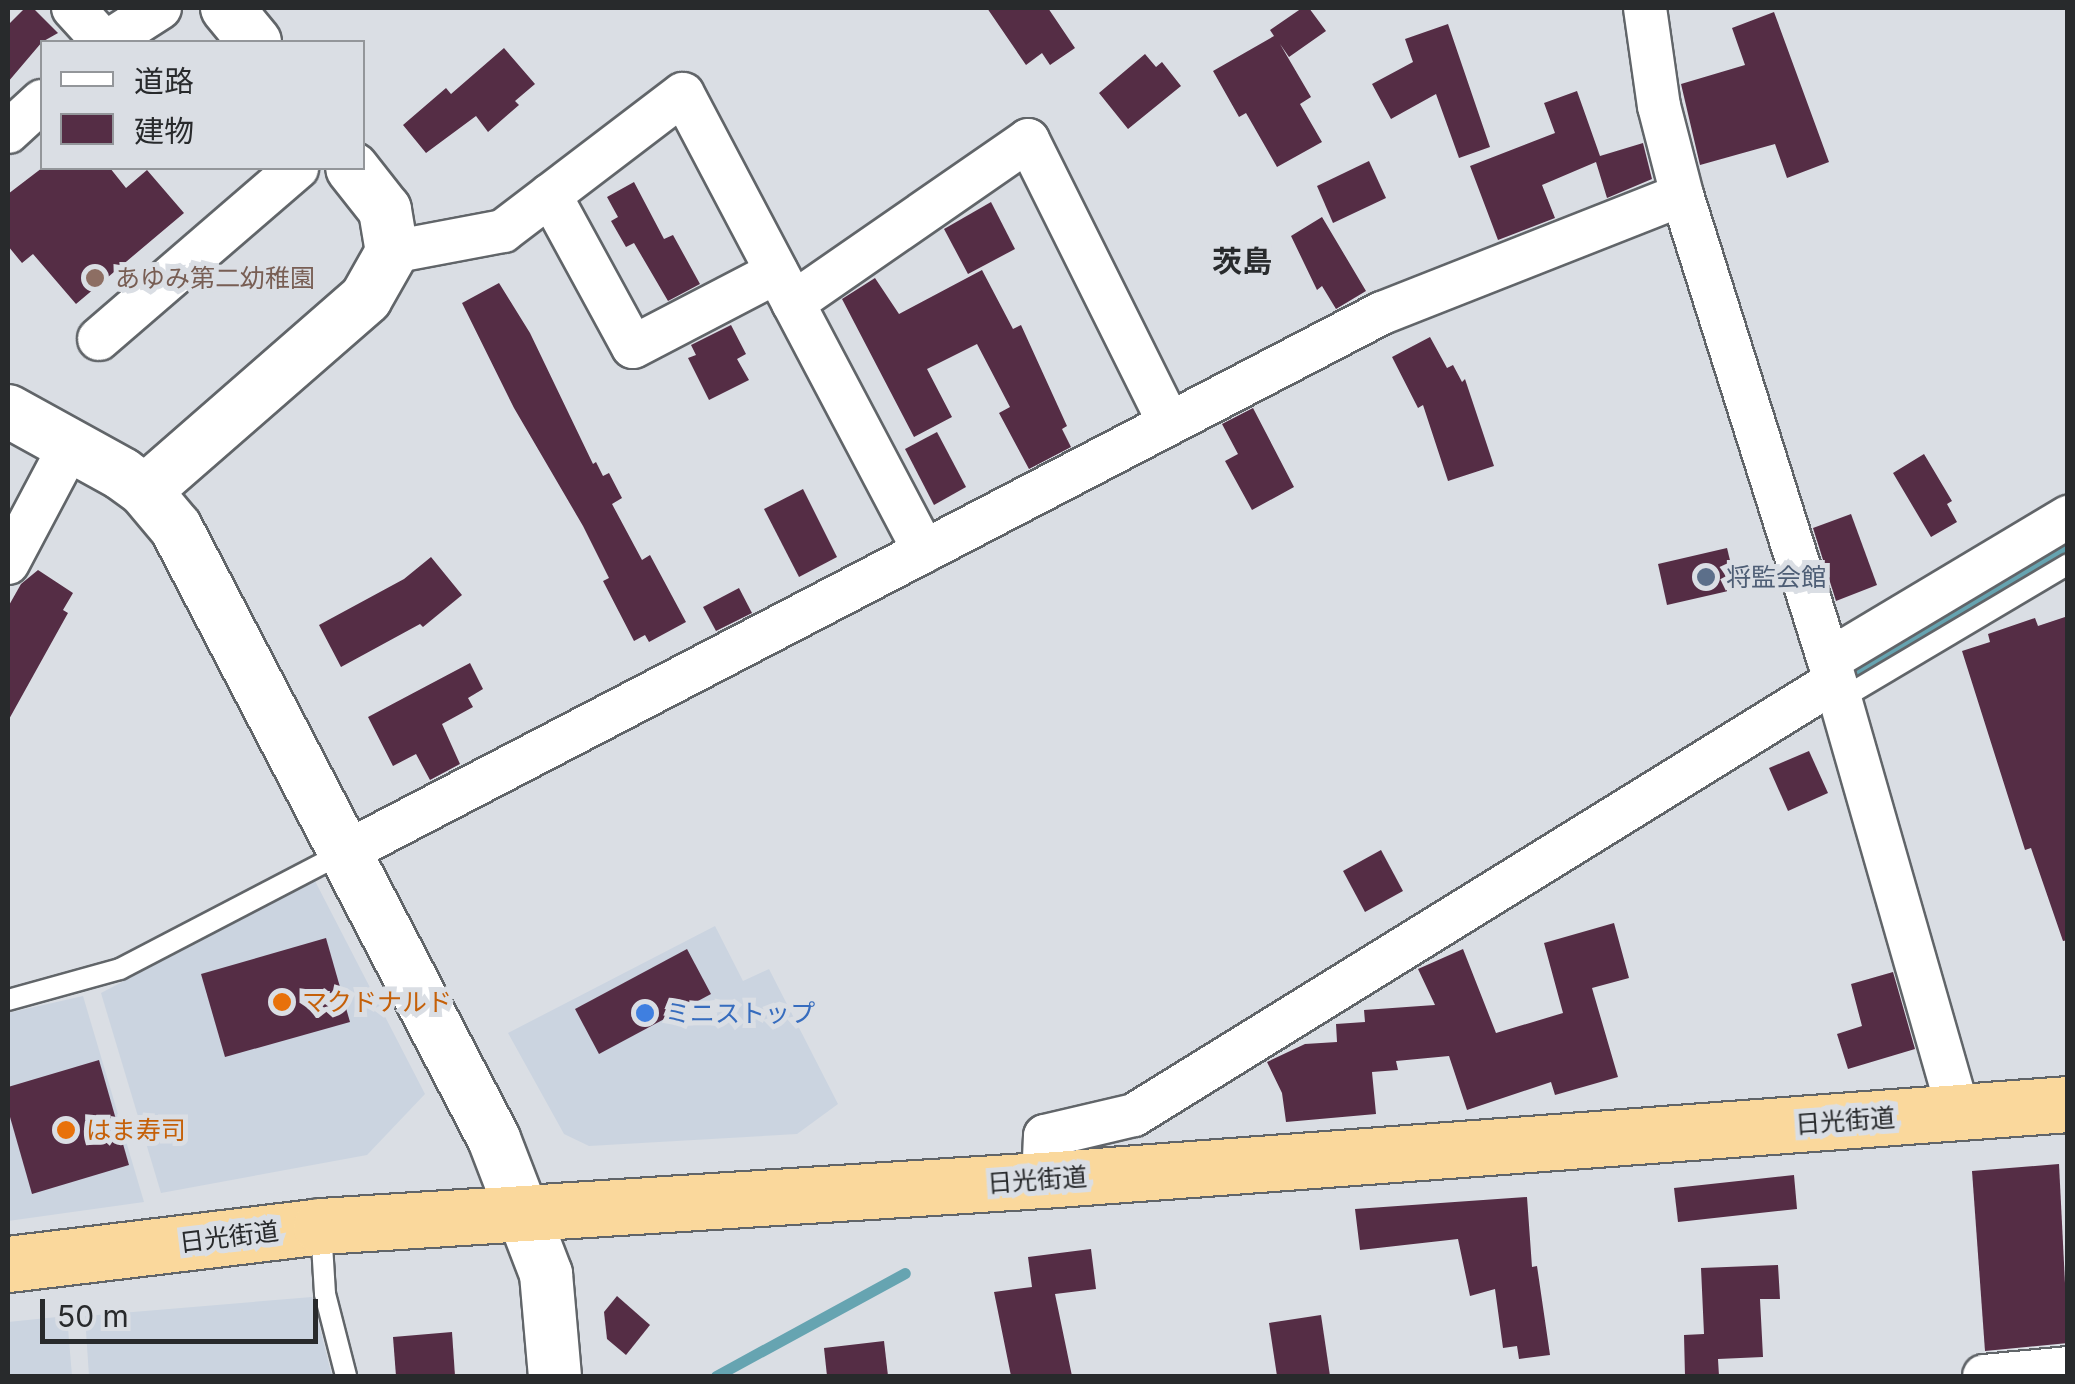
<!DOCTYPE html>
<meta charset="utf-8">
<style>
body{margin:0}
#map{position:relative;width:2075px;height:1384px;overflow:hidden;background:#dadee4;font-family:Inter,"Noto Sans JP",sans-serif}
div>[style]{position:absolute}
.built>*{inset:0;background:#cbd4e0}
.stream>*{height:11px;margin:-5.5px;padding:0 5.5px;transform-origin:5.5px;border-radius:5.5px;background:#66a4b1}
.building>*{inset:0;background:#552d45}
.roads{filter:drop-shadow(2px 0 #616569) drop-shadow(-2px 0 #616569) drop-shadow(0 2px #616569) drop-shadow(0 -2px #616569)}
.service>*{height:20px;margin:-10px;padding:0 10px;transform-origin:10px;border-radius:10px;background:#fff}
.minor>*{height:42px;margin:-21px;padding:0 21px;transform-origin:21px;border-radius:21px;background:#fff}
.tertiary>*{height:52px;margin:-26px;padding:0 26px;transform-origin:26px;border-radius:26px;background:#fff}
.trunk>*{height:55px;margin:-27.5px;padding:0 27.5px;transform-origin:27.5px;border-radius:27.5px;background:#fad89c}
.dots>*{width:28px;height:28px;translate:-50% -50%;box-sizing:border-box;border:5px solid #dadee4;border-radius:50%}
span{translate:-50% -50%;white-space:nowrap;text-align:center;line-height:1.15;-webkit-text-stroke:10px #dadee4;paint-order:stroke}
.education-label{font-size:25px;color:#785e54}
.left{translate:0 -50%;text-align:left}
.service-label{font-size:25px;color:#4e5e75}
.food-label{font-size:25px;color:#c56008}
.shop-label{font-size:25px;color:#366cbe}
.street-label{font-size:25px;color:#282a2c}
.quarter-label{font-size:30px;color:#282a2c;font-weight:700}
.frame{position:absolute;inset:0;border:10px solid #282a2c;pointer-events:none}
.legend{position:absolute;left:40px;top:40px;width:325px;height:130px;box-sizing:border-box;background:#dadee4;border:2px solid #93969a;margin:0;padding:12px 18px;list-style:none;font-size:30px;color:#282a2c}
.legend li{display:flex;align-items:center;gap:20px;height:50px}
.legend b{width:50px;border:2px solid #93969a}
.scale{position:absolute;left:40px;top:1299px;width:278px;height:45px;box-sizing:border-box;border:5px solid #282a2c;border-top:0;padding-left:12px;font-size:30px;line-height:35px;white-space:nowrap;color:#282a2c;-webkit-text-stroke:8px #dadee4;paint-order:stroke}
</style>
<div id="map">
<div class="built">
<i style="clip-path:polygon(315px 881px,425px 1094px,367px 1155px,161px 1193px,101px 993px)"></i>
<i style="clip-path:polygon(715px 926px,743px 981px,769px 969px,838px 1104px,797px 1134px,589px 1146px,564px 1134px,508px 1033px)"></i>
<i style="clip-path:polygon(83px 996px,144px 1202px,8px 1221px,8px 1013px)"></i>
<i style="clip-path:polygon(312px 1297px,332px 1376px,89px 1376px,85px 1316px)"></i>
<i style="clip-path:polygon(67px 1316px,72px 1376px,8px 1376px,8px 1322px)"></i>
</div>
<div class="stream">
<i style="left:1845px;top:685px;width:14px;rotate:-51deg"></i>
<i style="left:1854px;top:674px;width:249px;rotate:-30.9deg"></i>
<i style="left:716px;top:1376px;width:215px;rotate:-28.6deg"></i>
</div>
<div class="building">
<i style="clip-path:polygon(25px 8px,33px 8px,58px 33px,42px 42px,8px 82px,8px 25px)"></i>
<i style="clip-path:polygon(987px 8px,1048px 8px,1075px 48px,1050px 65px,1042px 53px,1026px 65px)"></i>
<i style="clip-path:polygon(1302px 8px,1309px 8px,1326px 31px,1289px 57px,1280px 44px,1311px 97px,1300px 104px,1322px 142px,1277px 167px,1246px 113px,1239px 117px,1213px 71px,1274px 36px,1270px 30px)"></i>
<i style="clip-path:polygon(1774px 12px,1829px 162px,1787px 178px,1775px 144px,1700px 165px,1681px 84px,1745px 65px,1732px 28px)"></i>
<i style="clip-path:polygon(1448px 24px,1490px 147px,1459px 158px,1436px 94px,1391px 119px,1372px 84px,1413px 62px,1405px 39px)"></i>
<i style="clip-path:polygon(504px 48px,535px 84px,515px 101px,519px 105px,488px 132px,476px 116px,426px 153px,403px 125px,446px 88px,451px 94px)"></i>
<i style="clip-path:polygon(1145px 54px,1156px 67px,1162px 62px,1181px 86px,1128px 129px,1099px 93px)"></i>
<i style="clip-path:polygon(1577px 91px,1600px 156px,1643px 143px,1652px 179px,1607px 198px,1596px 162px,1542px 185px,1555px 218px,1498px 240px,1470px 166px,1555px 133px,1544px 103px)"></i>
<i style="clip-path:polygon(1369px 161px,1386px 198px,1333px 223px,1317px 186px)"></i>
<i style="clip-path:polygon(42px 168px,110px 168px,126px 188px,147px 170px,184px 213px,76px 304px,33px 254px,22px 263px,8px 246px,8px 194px)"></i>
<i style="clip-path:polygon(634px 182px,664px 239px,673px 235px,700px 284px,668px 301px,634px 243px,626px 247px,611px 221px,618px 217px,607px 197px)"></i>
<i style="clip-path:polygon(991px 202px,1015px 249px,968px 274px,944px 229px)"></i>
<i style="clip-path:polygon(1322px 217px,1366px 291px,1336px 309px,1322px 286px,1317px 290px,1291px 236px)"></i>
<i style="clip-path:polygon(982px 270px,1013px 329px,1021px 325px,1067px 426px,1062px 429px,1071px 447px,1029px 469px,999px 413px,1010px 407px,977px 344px,927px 369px,952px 417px,914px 437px,842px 299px,875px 278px,899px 314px)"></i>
<i style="clip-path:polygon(499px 283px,530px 333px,593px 464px,596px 462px,603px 476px,609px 473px,622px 498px,612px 504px,642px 560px,650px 555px,686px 622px,649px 642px,645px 635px,634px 641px,603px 581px,609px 578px,583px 526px,514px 408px,462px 303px)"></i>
<i style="clip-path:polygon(731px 325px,746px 354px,737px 359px,749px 380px,709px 400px,688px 358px,696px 355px,691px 345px)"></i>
<i style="clip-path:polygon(1430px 337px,1447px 368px,1453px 365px,1462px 382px,1465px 379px,1494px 466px,1448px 481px,1423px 405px,1418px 408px,1392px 357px)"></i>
<i style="clip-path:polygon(1253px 408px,1294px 487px,1252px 510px,1225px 461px,1238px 454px,1222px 424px)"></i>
<i style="clip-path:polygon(937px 432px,966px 487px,934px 505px,905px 449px)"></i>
<i style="clip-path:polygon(1924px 454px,1952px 501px,1947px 504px,1957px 522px,1931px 537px,1893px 473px)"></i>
<i style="clip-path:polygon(803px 489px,837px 557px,799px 577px,764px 509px)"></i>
<i style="clip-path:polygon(1851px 514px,1877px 585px,1836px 601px,1813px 528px)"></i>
<i style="clip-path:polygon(1727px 548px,1737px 589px,1667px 605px,1658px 564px)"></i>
<i style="clip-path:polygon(431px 557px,462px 595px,423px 627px,420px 624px,341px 667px,319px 625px,404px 579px)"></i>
<i style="clip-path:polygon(38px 570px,73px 593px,63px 610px,68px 613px,8px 721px,8px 607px,21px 584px)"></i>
<i style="clip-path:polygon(739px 588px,752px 613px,716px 631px,703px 607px)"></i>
<i style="clip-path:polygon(2068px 616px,2068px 940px,2063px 941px,2031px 848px,2025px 850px,1962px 651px,1990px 642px,1988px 634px,2035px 618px,2038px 626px)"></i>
<i style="clip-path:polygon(470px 663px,483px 689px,468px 698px,473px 707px,442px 724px,460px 764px,430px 780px,416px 754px,393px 766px,368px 717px)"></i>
<i style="clip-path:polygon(1809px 751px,1828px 793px,1788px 811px,1769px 768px)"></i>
<i style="clip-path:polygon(1381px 850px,1403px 891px,1365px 912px,1343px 871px)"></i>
<i style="clip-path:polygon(1614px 923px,1629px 978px,1592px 988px,1618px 1077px,1555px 1095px,1551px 1082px,1467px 1110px,1449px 1056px,1396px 1061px,1398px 1070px,1372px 1072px,1376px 1114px,1286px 1122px,1282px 1093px,1267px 1062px,1305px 1044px,1337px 1042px,1336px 1024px,1365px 1022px,1364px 1010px,1435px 1005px,1418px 969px,1463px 949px,1496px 1033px,1563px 1013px,1544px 943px)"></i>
<i style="clip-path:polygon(326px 938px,350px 1022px,225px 1057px,201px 974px)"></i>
<i style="clip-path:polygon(687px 949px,711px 994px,599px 1054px,575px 1009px)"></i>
<i style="clip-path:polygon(1893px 972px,1915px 1049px,1848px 1069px,1837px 1034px,1862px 1026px,1851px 984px)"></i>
<i style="clip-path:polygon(99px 1060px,129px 1165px,32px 1194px,8px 1110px,8px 1087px)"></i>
<i style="clip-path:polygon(2059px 1164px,2068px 1343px,1985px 1351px,1972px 1171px)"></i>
<i style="clip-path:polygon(1794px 1175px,1797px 1209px,1678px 1222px,1674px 1188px)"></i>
<i style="clip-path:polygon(1527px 1197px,1532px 1267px,1537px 1266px,1550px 1355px,1519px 1359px,1517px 1346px,1503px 1348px,1495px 1289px,1470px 1296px,1458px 1239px,1360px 1250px,1355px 1209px)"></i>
<i style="clip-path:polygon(1091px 1249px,1096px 1289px,1055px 1294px,1072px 1376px,1011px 1376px,994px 1292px,1032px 1287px,1028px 1257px)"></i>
<i style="clip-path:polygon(1778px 1265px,1780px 1299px,1760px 1299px,1763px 1357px,1718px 1359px,1719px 1376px,1685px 1376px,1684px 1335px,1704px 1334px,1701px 1268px)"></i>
<i style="clip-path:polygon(617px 1296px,650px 1325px,626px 1355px,607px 1339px,604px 1312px)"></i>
<i style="clip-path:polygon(1321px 1315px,1330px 1376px,1277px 1376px,1269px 1323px)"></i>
<i style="clip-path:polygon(452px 1332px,455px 1376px,396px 1376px,393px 1337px)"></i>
<i style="clip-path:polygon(884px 1341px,888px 1376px,827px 1376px,824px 1348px)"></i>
</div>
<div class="roads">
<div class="service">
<i style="left:1841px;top:699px;width:264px;rotate:-30.7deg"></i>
<i style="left:8px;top:1000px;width:116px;rotate:-15.5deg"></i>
<i style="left:120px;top:969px;width:251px;rotate:-27.5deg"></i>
<i style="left:321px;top:1228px;width:66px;rotate:86.5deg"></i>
<i style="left:325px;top:1294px;width:85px;rotate:75.6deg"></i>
</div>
<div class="minor">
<i style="left:73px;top:8px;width:46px;rotate:47.6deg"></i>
<i style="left:1645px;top:8px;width:99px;rotate:81.9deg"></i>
<i style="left:1659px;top:106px;width:92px;rotate:75.5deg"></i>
<i style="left:1682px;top:195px;width:488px;rotate:72.5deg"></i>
<i style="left:1829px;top:660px;width:470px;rotate:74deg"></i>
<i style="left:107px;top:42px;width:63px;rotate:-32.7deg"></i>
<i style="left:8px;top:132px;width:46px;rotate:-42.4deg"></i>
<i style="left:550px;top:195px;width:173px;rotate:61.4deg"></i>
<i style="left:633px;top:347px;width:162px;rotate:-27.5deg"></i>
<i style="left:392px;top:252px;width:113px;rotate:-10.7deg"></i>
<i style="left:503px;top:231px;width:226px;rotate:-37.3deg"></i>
<i style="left:683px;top:94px;width:517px;rotate:62.19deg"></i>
<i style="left:793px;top:303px;width:286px;rotate:-34.7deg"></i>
<i style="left:1028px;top:140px;width:316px;rotate:63.5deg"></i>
<i style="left:99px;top:339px;width:262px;rotate:-40.8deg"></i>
<i style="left:8px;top:563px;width:135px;rotate:-62.1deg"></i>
<i style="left:1829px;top:660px;width:279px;rotate:-30.9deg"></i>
<i style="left:348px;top:851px;width:1166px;rotate:-27.49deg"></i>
<i style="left:1382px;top:313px;width:322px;rotate:-21.5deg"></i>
<i style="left:1043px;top:1180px;width:44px;rotate:-87.4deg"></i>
<i style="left:1045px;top:1136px;width:91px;rotate:-13.3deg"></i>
<i style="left:1134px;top:1115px;width:824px;rotate:-31.76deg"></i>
<i style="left:1984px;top:1376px;width:84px;rotate:-5.4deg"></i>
</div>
<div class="tertiary">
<i style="left:227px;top:8px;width:44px;rotate:50.5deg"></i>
<i style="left:8px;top:411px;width:130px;rotate:28.9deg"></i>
<i style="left:122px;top:474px;width:29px;rotate:36deg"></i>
<i style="left:145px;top:491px;width:48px;rotate:50deg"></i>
<i style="left:176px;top:528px;width:689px;rotate:62.5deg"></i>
<i style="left:494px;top:1139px;width:145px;rotate:68.9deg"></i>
<i style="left:546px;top:1274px;width:102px;rotate:85deg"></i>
<i style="left:145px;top:491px;width:293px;rotate:-41.1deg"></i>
<i style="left:366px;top:298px;width:53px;rotate:-60.5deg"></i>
<i style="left:392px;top:252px;width:43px;rotate:-99.5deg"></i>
<i style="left:385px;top:210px;width:53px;rotate:-128.2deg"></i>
</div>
<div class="trunk">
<i style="left:8px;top:1264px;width:315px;rotate:-6.9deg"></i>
<i style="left:321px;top:1226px;width:723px;rotate:-3.65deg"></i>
<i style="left:1043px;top:1180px;width:1028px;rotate:-4.24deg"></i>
</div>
</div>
<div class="dots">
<i style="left:95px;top:278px;background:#8d6e63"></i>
<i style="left:1706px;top:577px;background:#5c6f8a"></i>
<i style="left:282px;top:1002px;background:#e8710a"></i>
<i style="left:645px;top:1013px;background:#3f7fe0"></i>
<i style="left:66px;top:1130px;background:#e8710a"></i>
</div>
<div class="education-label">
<span class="left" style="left:115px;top:278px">あゆみ第二幼稚園</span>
</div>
<div class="service-label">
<span class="left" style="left:1726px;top:577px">将監会館</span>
</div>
<div class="food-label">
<span class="left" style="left:302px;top:1002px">マクドナルド</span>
<span class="left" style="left:86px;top:1130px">はま寿司</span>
</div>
<div class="shop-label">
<span class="left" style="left:665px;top:1013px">ミニストップ</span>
</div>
<div class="street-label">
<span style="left:1845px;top:1121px;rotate:-4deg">日光街道</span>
<span style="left:1037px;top:1180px;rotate:-4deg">日光街道</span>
<span style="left:229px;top:1237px;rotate:-7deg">日光街道</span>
</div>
<div class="quarter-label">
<span style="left:1242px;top:261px">茨島</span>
</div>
<div class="frame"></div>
<ul class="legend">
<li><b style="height:12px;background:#fff"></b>道路</li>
<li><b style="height:28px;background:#552d45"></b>建物</li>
</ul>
<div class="scale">50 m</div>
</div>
